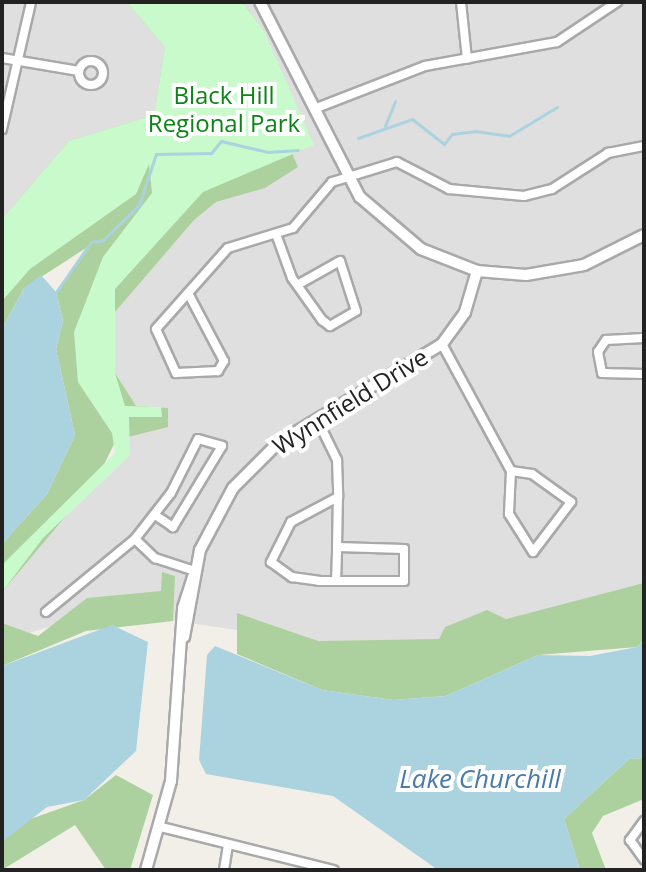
<!DOCTYPE html>
<style>
body{margin:0}
#map{position:relative;width:646px;height:872px;overflow:hidden;background:#f2efe9;font-family:"Open Sans",sans-serif}
div>[style]{position:absolute}
.residential>*{inset:0;background:#e0dfdf}
.forest>*{inset:0;background:#add19e}
.park>*{inset:0;background:#c8facc}
.water>*{inset:0;background:#aad3df}
.stream>*{height:3px;margin:-1.5px;padding:0 1.5px;transform-origin:1.5px;border-radius:1.5px;background:#aad3df}
.roads{filter:drop-shadow(2px 0 #a9a9a9) drop-shadow(-2px 0 #a9a9a9) drop-shadow(0 2px #a9a9a9) drop-shadow(0 -2px #a9a9a9)}
.minor>*{height:8px;margin:-4px;padding:0 4px;transform-origin:4px;border-radius:4px;background:#fff}
.minor>.ring{margin:-4px;padding:0;box-sizing:content-box;background:none;border:8px solid #fff;border-radius:50%}
.tertiary>*{height:10px;margin:-5px;padding:0 5px;transform-origin:5px;border-radius:5px;background:#fff}
span{translate:-50% -50%;white-space:nowrap;text-align:center;line-height:1.15;-webkit-text-stroke:8px #fff;paint-order:stroke}
.park-label{font-size:24px;color:#0c8416}
.street-label{font-size:24px;color:#222}
.water-label{font-size:26px;color:#4a7aab;font-style:italic}
.frame{position:absolute;inset:0;border:4px solid #222;pointer-events:none}
</style>
<div id="map">
<div class="residential">
<i style="clip-path:polygon(2px 2px,127px 2px,165px 47px,154px 115px,69px 141px,2px 219px)"></i>
<i style="clip-path:polygon(242px 2px,644px 2px,644px 616px,363px 665px,264px 634px,100px 610px,2px 642px,2px 592px,43px 538px,130px 455px,115px 373px,115px 289px,264px 31px)"></i>
</div>
<div class="forest">
<i style="clip-path:polygon(127px 2px,242px 2px,264px 31px,284px 135px,298px 167px,265px 188px,216px 202px,194px 220px,115px 312px,115px 373px,136px 406px,168px 408px,168px 427px,116px 440px,97px 479px,2px 592px,2px 544px,47px 494px,75px 435px,56px 349px,63px 321px,56px 292px,86px 248px,24px 288px,2px 329px,2px 219px,69px 141px,154px 115px,165px 47px)"></i>
<i style="clip-path:polygon(162px 572px,175px 576px,173px 621px,86px 631px,2px 666px,2px 623px,38px 636px,87px 598px,161px 591px)"></i>
<i style="clip-path:polygon(644px 583px,644px 639px,637px 647px,538px 655px,446px 696px,393px 700px,322px 690px,237px 654px,237px 613px,318px 641px,439px 639px,445px 627px,487px 610px,506px 619px)"></i>
<i style="clip-path:polygon(644px 758px,644px 799px,603px 816px,592px 833px,606px 870px,580px 870px,564px 819px,629px 759px)"></i>
<i style="clip-path:polygon(116px 775px,153px 795px,130px 870px,106px 870px,75px 825px,2px 870px,2px 842px,22px 822px,84px 800px)"></i>
</div>
<div class="park">
<i style="clip-path:polygon(127px 2px,242px 2px,264px 31px,314px 145px,203px 192px,115px 289px,115px 373px,125px 406px,161px 407px,162px 417px,129px 417px,130px 455px,43px 538px,2px 592px,2px 565px,115px 453px,112px 433px,78px 382px,74px 332px,103px 257px,152px 193px,149px 164px,136px 194px,30px 269px,2px 301px,2px 219px,69px 141px,154px 115px,165px 47px)"></i>
</div>
<div class="water">
<i style="clip-path:polygon(41px 275px,56px 292px,63px 321px,56px 349px,75px 435px,47px 494px,2px 544px,2px 329px,24px 288px)"></i>
<i style="clip-path:polygon(112px 625px,148px 642px,136px 751px,84px 800px,47px 807px,2px 842px,2px 666px)"></i>
<i style="clip-path:polygon(644px 639px,644px 758px,629px 759px,564px 819px,580px 870px,438px 870px,333px 796px,206px 774px,199px 760px,207px 655px,215px 646px,322px 690px,393px 700px,446px 696px,538px 655px,590px 656px,637px 647px)"></i>
</div>
<div class="stream">
<i style="left:385px;top:126px;width:27px;rotate:-68deg"></i>
<i style="left:358px;top:138px;width:57px;rotate:-19.4deg"></i>
<i style="left:412px;top:119px;width:41px;rotate:38deg"></i>
<i style="left:444px;top:144px;width:13px;rotate:-51deg"></i>
<i style="left:452px;top:134px;width:23px;rotate:-7deg"></i>
<i style="left:475px;top:131px;width:34px;rotate:8deg"></i>
<i style="left:509px;top:136px;width:56px;rotate:-31.1deg"></i>
<i style="left:56px;top:292px;width:61px;rotate:-55deg"></i>
<i style="left:91px;top:242px;width:12px;rotate:-9deg"></i>
<i style="left:103px;top:240px;width:50px;rotate:-44.2deg"></i>
<i style="left:139px;top:205px;width:54px;rotate:-71.6deg"></i>
<i style="left:156px;top:154px;width:55px;rotate:-1deg"></i>
<i style="left:211px;top:153px;width:16px;rotate:-50deg"></i>
<i style="left:221px;top:141px;width:48px;rotate:13.2deg"></i>
<i style="left:268px;top:152px;width:30px;rotate:-4deg"></i>
</div>
<div class="roads">
<div class="minor">
<i style="left:461px;top:2px;width:57px;rotate:84deg"></i>
<i style="left:2px;top:58px;width:78px;rotate:9.6deg"></i>
<i class="ring" style="left:79px;top:61px;width:16px;height:16px"></i>
<i style="left:314px;top:109px;width:119px;rotate:-21.2deg"></i>
<i style="left:425px;top:66px;width:134px;rotate:-10.3deg"></i>
<i style="left:557px;top:42px;width:72px;rotate:-33.7deg"></i>
<i style="left:2px;top:129px;width:130px;rotate:-77.1deg"></i>
<i style="left:276px;top:234px;width:47px;rotate:70deg"></i>
<i style="left:292px;top:278px;width:52px;rotate:54.5deg"></i>
<i style="left:322px;top:320px;width:10px;rotate:37deg"></i>
<i style="left:330px;top:326px;width:30px;rotate:-30deg"></i>
<i style="left:356px;top:311px;width:52px;rotate:-107.7deg"></i>
<i style="left:340px;top:261px;width:49px;rotate:150.8deg"></i>
<i style="left:188px;top:293px;width:77px;rotate:62.1deg"></i>
<i style="left:224px;top:361px;width:12px;rotate:121deg"></i>
<i style="left:218px;top:371px;width:42px;rotate:177.3deg"></i>
<i style="left:176px;top:373px;width:48px;rotate:-114.4deg"></i>
<i style="left:156px;top:329px;width:108px;rotate:-48.4deg"></i>
<i style="left:228px;top:248px;width:68px;rotate:-17.1deg"></i>
<i style="left:293px;top:228px;width:60px;rotate:-49.7deg"></i>
<i style="left:332px;top:182px;width:68px;rotate:-17.1deg"></i>
<i style="left:397px;top:162px;width:59px;rotate:27.4deg"></i>
<i style="left:449px;top:189px;width:75px;rotate:5.3deg"></i>
<i style="left:524px;top:196px;width:29px;rotate:-14deg"></i>
<i style="left:552px;top:189px;width:67px;rotate:-32.7deg"></i>
<i style="left:608px;top:153px;width:37px;rotate:-11deg"></i>
<i style="left:644px;top:338px;width:38px;rotate:177deg"></i>
<i style="left:606px;top:340px;width:14px;rotate:124deg"></i>
<i style="left:598px;top:352px;width:21px;rotate:79deg"></i>
<i style="left:602px;top:373px;width:42px;rotate:1.4deg"></i>
<i style="left:442px;top:344px;width:145px;rotate:61.5deg"></i>
<i style="left:511px;top:471px;width:43px;rotate:92.7deg"></i>
<i style="left:509px;top:514px;width:45px;rotate:57.7deg"></i>
<i style="left:533px;top:552px;width:63px;rotate:-52.8deg"></i>
<i style="left:571px;top:502px;width:48px;rotate:-144.3deg"></i>
<i style="left:532px;top:474px;width:21px;rotate:-172deg"></i>
<i style="left:317px;top:419px;width:46px;rotate:64deg"></i>
<i style="left:337px;top:460px;width:37px;rotate:88deg"></i>
<i style="left:338px;top:497px;width:53px;rotate:152deg"></i>
<i style="left:291px;top:522px;width:45px;rotate:116.6deg"></i>
<i style="left:271px;top:562px;width:26px;rotate:36deg"></i>
<i style="left:292px;top:577px;width:27px;rotate:8deg"></i>
<i style="left:319px;top:581px;width:85px"></i>
<i style="left:404px;top:581px;width:32px;rotate:-90deg"></i>
<i style="left:404px;top:549px;width:67px;rotate:-178.3deg"></i>
<i style="left:337px;top:547px;width:50px;rotate:-88.9deg"></i>
<i style="left:135px;top:539px;width:28px;rotate:44deg"></i>
<i style="left:155px;top:558px;width:42px;rotate:18deg"></i>
<i style="left:336px;top:581px;width:34px;rotate:-88deg"></i>
<i style="left:46px;top:612px;width:115px;rotate:-39.4deg"></i>
<i style="left:135px;top:539px;width:58px;rotate:-52deg"></i>
<i style="left:171px;top:493px;width:60px;rotate:-63.4deg"></i>
<i style="left:198px;top:439px;width:25px;rotate:16deg"></i>
<i style="left:222px;top:446px;width:95px;rotate:121.2deg"></i>
<i style="left:173px;top:527px;width:22px;rotate:-146deg"></i>
<i style="left:644px;top:821px;width:24px;rotate:126deg"></i>
<i style="left:630px;top:840px;width:24px;rotate:54deg"></i>
<i style="left:161px;top:827px;width:178px;rotate:14deg"></i>
<i style="left:224px;top:870px;width:26px;rotate:-81deg"></i>
</div>
<div class="tertiary">
<i style="left:260px;top:2px;width:219px;rotate:62.9deg"></i>
<i style="left:360px;top:197px;width:80px;rotate:40.4deg"></i>
<i style="left:421px;top:249px;width:60px;rotate:21.4deg"></i>
<i style="left:477px;top:271px;width:49px;rotate:4.7deg"></i>
<i style="left:526px;top:275px;width:59px;rotate:-9.8deg"></i>
<i style="left:584px;top:265px;width:67px;rotate:-26.6deg"></i>
<i style="left:184px;top:637px;width:88px;rotate:-79.6deg"></i>
<i style="left:200px;top:550px;width:70px;rotate:-62deg"></i>
<i style="left:233px;top:488px;width:64px;rotate:-45deg"></i>
<i style="left:278px;top:443px;width:192px;rotate:-31.1deg"></i>
<i style="left:442px;top:344px;width:39px;rotate:-54deg"></i>
<i style="left:465px;top:312px;width:43px;rotate:-73.7deg"></i>
<i style="left:146px;top:870px;width:92px;rotate:-74.3deg"></i>
<i style="left:171px;top:781px;width:173px;rotate:-86deg"></i>
<i style="left:183px;top:608px;width:39px;rotate:-72deg"></i>
</div>
</div>
<div class="park-label">
<span style="left:224px;top:109px">Black Hill<br>Regional Park</span>
</div>
<div class="street-label">
<span style="left:350px;top:401px;rotate:-32deg">Wynnfield Drive</span>
</div>
<div class="water-label">
<span style="left:480px;top:779px">Lake Churchill</span>
</div>
<div class="frame"></div>
</div>
